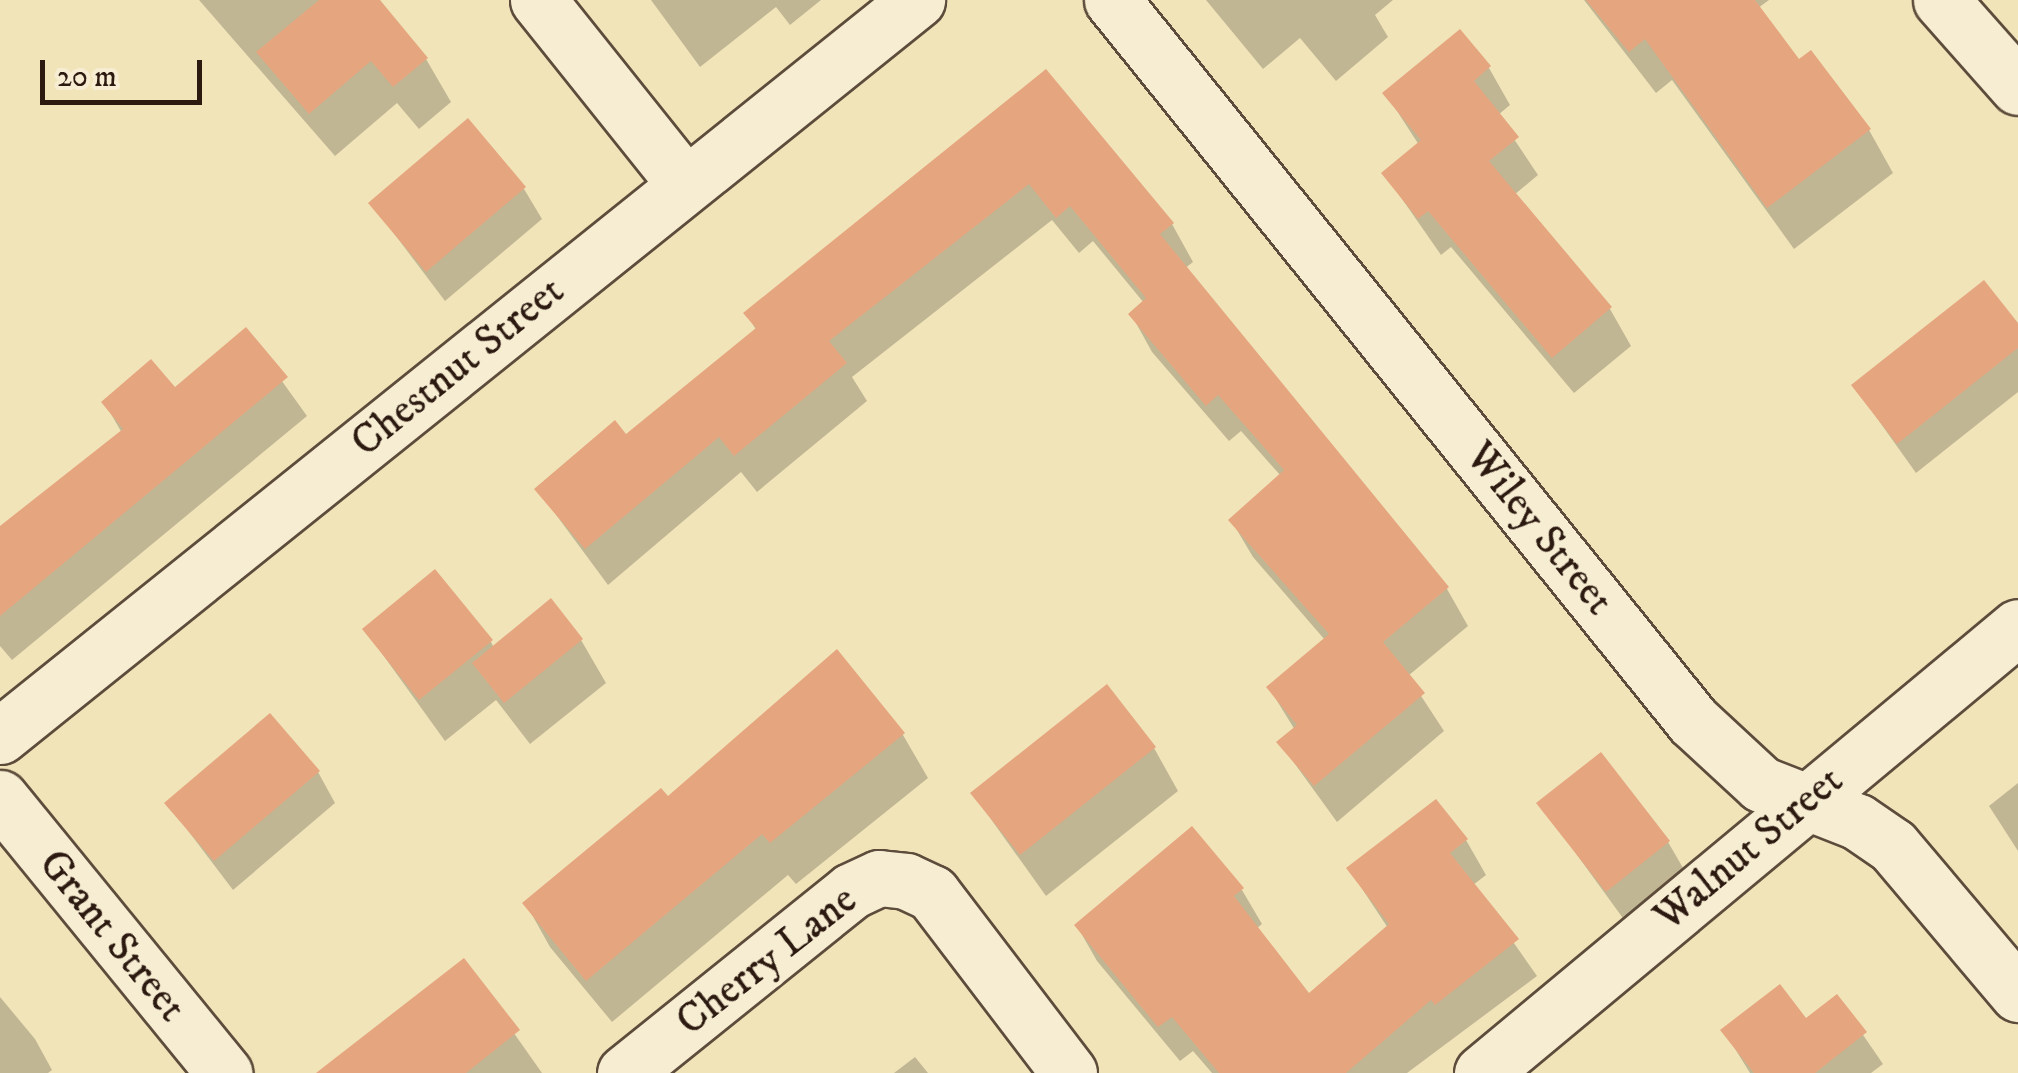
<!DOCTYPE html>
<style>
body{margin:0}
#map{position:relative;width:2018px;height:1073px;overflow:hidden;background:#f1e4b9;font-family:"IM FELL DW Pica",serif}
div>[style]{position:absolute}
.shadow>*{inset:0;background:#0003}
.building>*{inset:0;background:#e5a57f}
.roads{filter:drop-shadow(2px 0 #5d4c3b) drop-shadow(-2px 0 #5d4c3b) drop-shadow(0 2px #5d4c3b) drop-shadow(0 -2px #5d4c3b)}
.minor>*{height:55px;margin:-27.5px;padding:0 27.5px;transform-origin:27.5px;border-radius:27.5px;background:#f6edd2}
span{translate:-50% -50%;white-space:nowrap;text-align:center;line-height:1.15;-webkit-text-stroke:8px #f6edd2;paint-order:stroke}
.street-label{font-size:42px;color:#2c1a11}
.scale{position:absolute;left:40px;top:60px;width:162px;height:45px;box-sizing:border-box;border:5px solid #2c1a11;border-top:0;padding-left:12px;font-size:30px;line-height:35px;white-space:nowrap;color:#2c1a11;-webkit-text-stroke:8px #f6edd2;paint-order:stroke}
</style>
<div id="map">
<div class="shadow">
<i style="clip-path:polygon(199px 0,376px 0,426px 59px,451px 102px,419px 129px,397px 103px,335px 156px)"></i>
<i style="clip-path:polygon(651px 0,821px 0,790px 25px,776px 7px,700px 67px)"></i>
<i style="clip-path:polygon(1206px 0,1393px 0,1375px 15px,1388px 37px,1336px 81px,1300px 38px,1263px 69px)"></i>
<i style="clip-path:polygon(1584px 0,1769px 0,1758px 8px,1798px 62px,1869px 130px,1893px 173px,1794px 249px,1672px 80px,1656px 93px)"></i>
<i style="clip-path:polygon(1489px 68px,1510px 105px,1498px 115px,1538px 175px,1514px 195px,1610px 309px,1631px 346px,1574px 393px,1451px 247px,1441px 255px,1384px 173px,1419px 145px,1386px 94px)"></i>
<i style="clip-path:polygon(1045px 73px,1172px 224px,1193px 262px,1184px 269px,1447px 589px,1468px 626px,1408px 676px,1444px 731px,1337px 822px,1279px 742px,1295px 730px,1269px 688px,1325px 640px,1253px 557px,1231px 520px,1281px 476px,1241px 431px,1229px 441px,1152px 352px,1131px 314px,1144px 303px,1093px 241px,1079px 253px,1052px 220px,852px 377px,867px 401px,757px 492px,741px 472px,608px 585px,537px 489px,626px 437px,757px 331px,746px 314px)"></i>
<i style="clip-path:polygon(524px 189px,542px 219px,445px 301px,371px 203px)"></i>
<i style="clip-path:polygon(2018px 327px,2018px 392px,1916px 473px,1854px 386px)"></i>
<i style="clip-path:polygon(246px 331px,307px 416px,12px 660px,0 646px,0 529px,122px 433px,104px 402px,175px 390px)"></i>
<i style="clip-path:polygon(365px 630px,491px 642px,494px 648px,581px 640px,606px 683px,530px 744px,496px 700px,445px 741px)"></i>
<i style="clip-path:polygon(837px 653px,903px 735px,928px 778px,796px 884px,788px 875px,612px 1022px,550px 947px,526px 904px,668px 799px)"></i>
<i style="clip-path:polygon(1154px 748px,1178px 791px,1046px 896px,973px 794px)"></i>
<i style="clip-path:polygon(318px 772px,335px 803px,233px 890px,167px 803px)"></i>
<i style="clip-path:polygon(2018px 783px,2018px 851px,1989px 806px)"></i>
<i style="clip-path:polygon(1540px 804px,1668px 842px,1686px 873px,1625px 921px)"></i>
<i style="clip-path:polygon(1466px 840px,1486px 875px,1473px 885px,1537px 976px,1407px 1073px,1212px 1073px,1193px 1051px,1180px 1061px,1097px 961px,1077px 926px,1242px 890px,1262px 924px,1256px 929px,1309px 996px,1388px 928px,1349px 869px)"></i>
<i style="clip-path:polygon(463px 961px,542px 1073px,363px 1073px)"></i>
<i style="clip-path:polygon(0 997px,35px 1039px,52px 1070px,48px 1073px,0 1073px)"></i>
<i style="clip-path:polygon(1837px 997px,1883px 1064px,1871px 1073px,1750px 1073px,1724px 1031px,1805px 1022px)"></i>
<i style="clip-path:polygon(915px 1057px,928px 1073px,894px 1073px)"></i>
</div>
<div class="building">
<i style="clip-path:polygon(319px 0,380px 0,428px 58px,393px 87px,371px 61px,309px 114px,256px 52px)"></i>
<i style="clip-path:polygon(1586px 0,1755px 0,1799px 59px,1811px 50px,1871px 129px,1767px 208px,1645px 39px,1629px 52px)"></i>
<i style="clip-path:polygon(1460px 29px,1491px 66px,1474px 81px,1519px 137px,1489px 161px,1612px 307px,1552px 358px,1428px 211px,1418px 219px,1381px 173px,1421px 140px,1382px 93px)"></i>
<i style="clip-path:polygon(1046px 69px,1174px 223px,1160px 234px,1449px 587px,1383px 642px,1425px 693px,1314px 786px,1276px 742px,1297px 725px,1266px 687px,1329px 634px,1228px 520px,1284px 470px,1218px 395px,1206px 406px,1128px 314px,1146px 298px,1070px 206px,1056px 218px,1029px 184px,829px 341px,847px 363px,734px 456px,719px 437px,585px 549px,534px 489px,615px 420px,626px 434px,756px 328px,743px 313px)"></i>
<i style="clip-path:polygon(468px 118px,526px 187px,426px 272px,368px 203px)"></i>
<i style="clip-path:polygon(1984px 280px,2018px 323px,2018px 348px,1897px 444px,1851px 385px)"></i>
<i style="clip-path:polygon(246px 327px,288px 377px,0 616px,0 526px,123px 429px,101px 402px,151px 359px,175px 387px)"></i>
<i style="clip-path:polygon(435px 569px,493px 640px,419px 700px,362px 629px)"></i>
<i style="clip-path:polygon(551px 598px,583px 639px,504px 703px,472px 663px)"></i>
<i style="clip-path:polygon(837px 649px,905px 733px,770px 843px,762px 834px,586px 981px,522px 903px,661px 788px,668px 796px)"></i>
<i style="clip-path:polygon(1107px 684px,1156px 747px,1020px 855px,970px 793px)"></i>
<i style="clip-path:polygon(270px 713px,320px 771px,214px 861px,164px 803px)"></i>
<i style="clip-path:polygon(1601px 752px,1670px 841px,1606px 892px,1536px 803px)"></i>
<i style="clip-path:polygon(1436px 799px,1468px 839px,1450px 853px,1519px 939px,1435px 1005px,1431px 1000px,1346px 1073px,1219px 1073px,1172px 1017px,1158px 1027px,1074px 925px,1192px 826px,1244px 888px,1234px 896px,1309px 993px,1389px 924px,1346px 868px)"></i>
<i style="clip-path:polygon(464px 958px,520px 1030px,466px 1073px,316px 1073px)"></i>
<i style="clip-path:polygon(1780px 984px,1806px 1018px,1837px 994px,1867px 1032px,1815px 1073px,1754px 1073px,1720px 1030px)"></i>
</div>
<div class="roads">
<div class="minor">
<i style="left:538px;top:0;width:236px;rotate:51.4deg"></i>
<i style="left:1112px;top:0;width:926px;rotate:51.14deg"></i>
<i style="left:1693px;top:721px;width:93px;rotate:42.8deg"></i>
<i style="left:1761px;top:784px;width:104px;rotate:21.4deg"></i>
<i style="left:1858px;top:822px;width:42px;rotate:34.4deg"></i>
<i style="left:1893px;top:846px;width:194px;rotate:49.8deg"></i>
<i style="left:1941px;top:0;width:116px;rotate:48.5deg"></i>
<i style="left:0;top:736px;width:1176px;rotate:-38.75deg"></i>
<i style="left:0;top:798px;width:355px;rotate:50.8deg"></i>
<i style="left:625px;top:1073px;width:290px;rotate:-38.8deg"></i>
<i style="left:851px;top:891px;width:31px;rotate:-25deg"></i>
<i style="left:879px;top:878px;width:27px;rotate:6deg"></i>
<i style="left:906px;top:881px;width:29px;rotate:25deg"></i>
<i style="left:932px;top:893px;width:226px;rotate:52.7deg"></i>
<i style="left:1482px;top:1073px;width:697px;rotate:-39.76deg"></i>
</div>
</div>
<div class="street-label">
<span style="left:458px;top:367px;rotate:-39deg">Chestnut Street</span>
<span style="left:1539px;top:529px;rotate:51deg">Wiley Street</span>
<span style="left:1749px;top:849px;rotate:-40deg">Walnut Street</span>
<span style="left:112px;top:936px;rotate:51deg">Grant Street</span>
<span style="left:767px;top:961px;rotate:-38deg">Cherry Lane</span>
</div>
<div class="scale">20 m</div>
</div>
